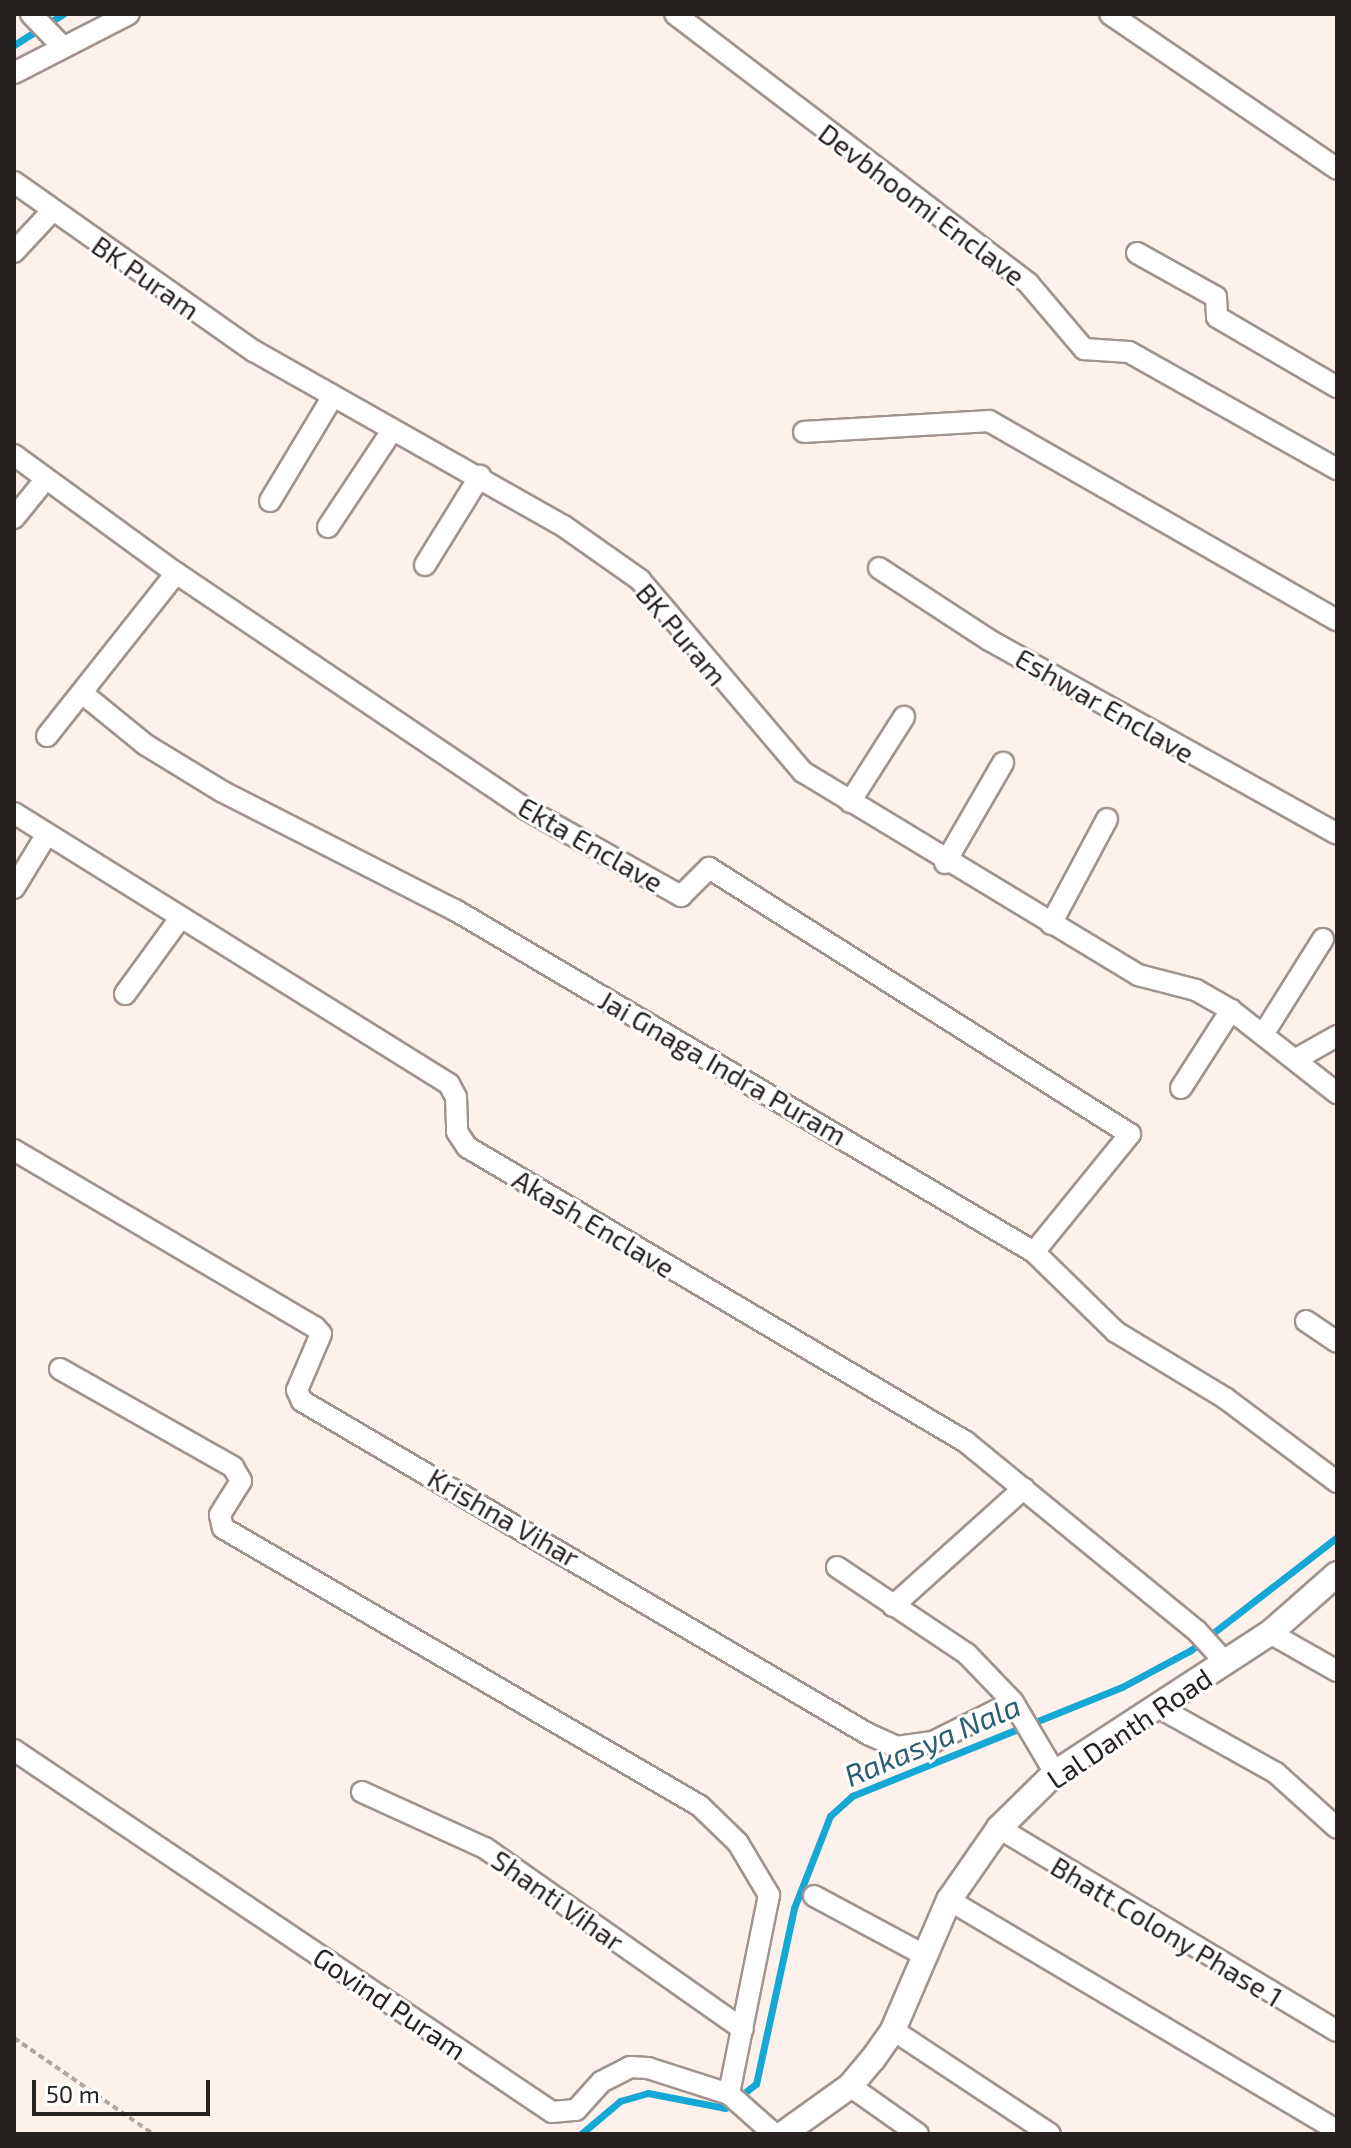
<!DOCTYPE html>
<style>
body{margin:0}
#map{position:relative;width:1351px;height:2148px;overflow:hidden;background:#fef1ec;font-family:"Exo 2",sans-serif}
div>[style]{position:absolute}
.stream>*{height:7px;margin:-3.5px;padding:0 3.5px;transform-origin:3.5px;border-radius:3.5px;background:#15a7d6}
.path>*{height:4px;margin-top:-2px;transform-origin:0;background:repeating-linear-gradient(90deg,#b0a6a2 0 6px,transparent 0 10px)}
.roads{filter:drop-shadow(2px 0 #a1938d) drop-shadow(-2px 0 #a1938d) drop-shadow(0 2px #a1938d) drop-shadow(0 -2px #a1938d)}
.minor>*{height:20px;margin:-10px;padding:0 10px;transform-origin:10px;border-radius:10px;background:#fff}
.tertiary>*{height:24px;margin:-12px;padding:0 12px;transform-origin:12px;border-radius:12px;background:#fff}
span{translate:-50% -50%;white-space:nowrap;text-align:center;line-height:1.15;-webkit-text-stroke:6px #fff;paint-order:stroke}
.street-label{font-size:28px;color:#272220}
.water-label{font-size:30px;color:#2b5e72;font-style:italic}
.frame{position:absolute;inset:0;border:16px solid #272220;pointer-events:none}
.scale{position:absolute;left:32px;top:2080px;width:178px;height:36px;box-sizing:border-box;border:4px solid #272220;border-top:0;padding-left:10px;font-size:24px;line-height:28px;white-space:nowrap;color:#272220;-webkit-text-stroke:6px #fff;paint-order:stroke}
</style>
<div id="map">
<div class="stream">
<i style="left:14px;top:45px;width:58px;rotate:-32.3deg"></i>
<i style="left:581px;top:2134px;width:51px;rotate:-40.2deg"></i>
<i style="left:620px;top:2101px;width:29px;rotate:-16deg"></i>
<i style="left:648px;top:2093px;width:78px;rotate:11deg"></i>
<i style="left:725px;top:2108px;width:39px;rotate:-38deg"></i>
<i style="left:756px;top:2084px;width:180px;rotate:-77.8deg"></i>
<i style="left:794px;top:1908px;width:99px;rotate:-68.6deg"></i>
<i style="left:830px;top:1816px;width:30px;rotate:-42deg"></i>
<i style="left:852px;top:1796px;width:291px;rotate:-22deg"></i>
<i style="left:1122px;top:1687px;width:78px;rotate:-28.2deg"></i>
<i style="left:1191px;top:1650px;width:185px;rotate:-37.7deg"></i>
</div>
<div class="path">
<i style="left:14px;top:2038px;width:169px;rotate:34.6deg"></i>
</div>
<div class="roads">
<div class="minor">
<i style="left:31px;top:14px;width:42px;rotate:46deg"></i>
<i style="left:675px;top:14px;width:444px;rotate:37.3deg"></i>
<i style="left:1028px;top:283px;width:87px;rotate:49.7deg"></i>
<i style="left:1084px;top:349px;width:45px;rotate:3.8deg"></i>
<i style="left:1129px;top:352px;width:239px;rotate:29.4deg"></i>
<i style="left:1110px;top:14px;width:275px;rotate:34.3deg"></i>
<i style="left:14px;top:73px;width:129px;rotate:-27.2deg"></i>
<i style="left:14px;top:182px;width:294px;rotate:35.2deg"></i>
<i style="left:254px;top:351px;width:357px;rotate:29.5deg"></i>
<i style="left:565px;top:527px;width:92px;rotate:35.2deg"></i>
<i style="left:640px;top:580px;width:252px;rotate:49.7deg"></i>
<i style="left:803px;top:772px;width:392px;rotate:31.2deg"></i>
<i style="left:1138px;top:975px;width:60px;rotate:14.5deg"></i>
<i style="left:1196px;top:990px;width:40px;rotate:29.7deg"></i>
<i style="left:1231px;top:1010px;width:135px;rotate:38.1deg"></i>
<i style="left:14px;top:252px;width:57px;rotate:-47.1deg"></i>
<i style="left:1137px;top:253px;width:90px;rotate:29.1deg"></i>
<i style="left:1216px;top:297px;width:20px;rotate:87deg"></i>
<i style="left:1217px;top:317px;width:139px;rotate:30.3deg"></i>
<i style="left:804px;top:432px;width:185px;rotate:-3.4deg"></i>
<i style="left:989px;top:421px;width:401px;rotate:29.8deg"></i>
<i style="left:14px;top:455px;width:200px;rotate:36.1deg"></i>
<i style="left:176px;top:573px;width:422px;rotate:34deg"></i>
<i style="left:526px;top:809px;width:178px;rotate:29.3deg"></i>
<i style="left:681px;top:896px;width:40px;rotate:-45deg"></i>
<i style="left:709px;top:868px;width:498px;rotate:32.3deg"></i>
<i style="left:1130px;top:1134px;width:152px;rotate:129.1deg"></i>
<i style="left:270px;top:501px;width:122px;rotate:-59deg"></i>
<i style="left:14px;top:518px;width:49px;rotate:-50.8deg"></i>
<i style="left:328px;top:527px;width:114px;rotate:-56.4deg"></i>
<i style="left:425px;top:565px;width:105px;rotate:-58.3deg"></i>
<i style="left:879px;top:568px;width:131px;rotate:33.2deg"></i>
<i style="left:989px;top:640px;width:398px;rotate:29.1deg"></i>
<i style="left:82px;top:693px;width:82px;rotate:39.1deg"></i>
<i style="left:146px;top:745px;width:90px;rotate:31.4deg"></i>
<i style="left:223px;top:792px;width:260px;rotate:27deg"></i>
<i style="left:455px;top:910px;width:672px;rotate:30.57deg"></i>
<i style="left:1034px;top:1252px;width:115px;rotate:44.3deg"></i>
<i style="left:1116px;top:1332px;width:127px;rotate:31.2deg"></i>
<i style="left:1225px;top:1398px;width:140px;rotate:36.9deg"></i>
<i style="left:47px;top:736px;width:208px;rotate:-51.6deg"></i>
<i style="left:850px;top:802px;width:101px;rotate:-57.6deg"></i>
<i style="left:14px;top:813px;width:513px;rotate:31.92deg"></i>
<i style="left:449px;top:1084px;width:15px;rotate:62deg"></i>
<i style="left:456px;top:1097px;width:35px;rotate:88deg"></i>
<i style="left:457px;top:1132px;width:18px;rotate:56deg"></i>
<i style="left:467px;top:1147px;width:580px;rotate:30.59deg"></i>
<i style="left:966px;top:1442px;width:297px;rotate:39.3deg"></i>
<i style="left:1196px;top:1630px;width:43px;rotate:47.8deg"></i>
<i style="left:945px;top:863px;width:116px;rotate:-59.9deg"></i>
<i style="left:14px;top:888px;width:63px;rotate:-58.6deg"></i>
<i style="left:1051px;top:924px;width:119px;rotate:-61.9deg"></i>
<i style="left:125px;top:994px;width:95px;rotate:-54deg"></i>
<i style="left:1264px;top:1033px;width:111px;rotate:-57.9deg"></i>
<i style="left:1298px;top:1058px;width:45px;rotate:-29.4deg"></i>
<i style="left:1181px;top:1088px;width:93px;rotate:-57.3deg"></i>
<i style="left:14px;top:1150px;width:349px;rotate:30.5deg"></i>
<i style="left:315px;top:1327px;width:9px;rotate:49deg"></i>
<i style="left:321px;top:1334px;width:61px;rotate:113.2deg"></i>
<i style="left:297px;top:1390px;width:12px;rotate:66deg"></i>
<i style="left:302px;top:1401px;width:657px;rotate:30.47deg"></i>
<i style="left:868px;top:1734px;width:32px;rotate:24deg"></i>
<i style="left:897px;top:1747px;width:36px;rotate:-8deg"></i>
<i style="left:933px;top:1742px;width:89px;rotate:-26.6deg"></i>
<i style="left:1013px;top:1702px;width:82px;rotate:59.4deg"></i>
<i style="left:1306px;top:1321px;width:37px;rotate:34deg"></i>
<i style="left:60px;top:1369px;width:199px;rotate:29.5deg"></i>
<i style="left:233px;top:1467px;width:16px;rotate:60deg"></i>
<i style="left:241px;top:1481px;width:40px;rotate:122deg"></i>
<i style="left:220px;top:1515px;width:13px;rotate:77deg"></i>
<i style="left:223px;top:1528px;width:552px;rotate:30.23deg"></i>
<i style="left:700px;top:1806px;width:53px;rotate:44.2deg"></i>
<i style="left:738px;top:1843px;width:61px;rotate:59.2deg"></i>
<i style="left:769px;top:1895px;width:203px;rotate:101.4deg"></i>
<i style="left:837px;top:1567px;width:156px;rotate:33.8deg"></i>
<i style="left:967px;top:1654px;width:66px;rotate:46.2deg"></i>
<i style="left:893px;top:1606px;width:176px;rotate:-42deg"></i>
<i style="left:1270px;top:1633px;width:77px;rotate:29.6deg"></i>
<i style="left:1158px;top:1707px;width:135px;rotate:29.2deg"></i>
<i style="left:1276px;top:1773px;width:82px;rotate:42deg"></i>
<i style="left:14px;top:1750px;width:648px;rotate:33.94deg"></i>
<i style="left:552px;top:2112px;width:24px;rotate:-5deg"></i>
<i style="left:576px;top:2110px;width:38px;rotate:-48deg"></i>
<i style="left:601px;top:2082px;width:33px;rotate:-27deg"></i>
<i style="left:630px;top:2067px;width:18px;rotate:3deg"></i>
<i style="left:648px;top:2068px;width:85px;rotate:17.8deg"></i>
<i style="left:729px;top:2094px;width:60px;rotate:41.6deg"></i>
<i style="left:362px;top:1792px;width:135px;rotate:24.5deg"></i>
<i style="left:485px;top:1848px;width:315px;rotate:35.1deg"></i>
<i style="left:999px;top:1828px;width:394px;rotate:31deg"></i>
<i style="left:814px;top:1896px;width:125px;rotate:28.2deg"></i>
<i style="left:949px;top:1900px;width:451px;rotate:30.7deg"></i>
<i style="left:893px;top:2030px;width:188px;rotate:33.5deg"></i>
<i style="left:850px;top:2086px;width:83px;rotate:35.2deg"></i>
</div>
<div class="tertiary">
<i style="left:783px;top:2134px;width:82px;rotate:-35.6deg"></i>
<i style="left:850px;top:2086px;width:35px;rotate:-50deg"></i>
<i style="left:873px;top:2059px;width:35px;rotate:-55deg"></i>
<i style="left:893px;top:2030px;width:142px;rotate:-66.7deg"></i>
<i style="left:949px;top:1900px;width:88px;rotate:-55.2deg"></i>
<i style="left:999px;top:1828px;width:78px;rotate:-44.5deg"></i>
<i style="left:1055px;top:1773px;width:257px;rotate:-33.1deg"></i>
<i style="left:1270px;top:1633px;width:89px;rotate:-41.4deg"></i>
</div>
</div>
<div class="street-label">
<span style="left:922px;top:204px;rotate:37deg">Devbhoomi Enclave</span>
<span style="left:146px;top:277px;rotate:35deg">BK Puram</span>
<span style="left:682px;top:634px;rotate:50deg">BK Puram</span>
<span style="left:1105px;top:705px;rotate:30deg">Eshwar Enclave</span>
<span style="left:591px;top:844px;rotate:30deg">Ekta Enclave</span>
<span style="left:723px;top:1067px;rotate:30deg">Jai Gnaga Indra Puram</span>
<span style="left:594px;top:1223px;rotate:31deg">Akash Enclave</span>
<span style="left:504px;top:1517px;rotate:30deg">Krishna Vihar</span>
<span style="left:1129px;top:1728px;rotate:-34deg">Lal Danth Road</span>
<span style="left:558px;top:1900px;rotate:35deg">Shanti Vihar</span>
<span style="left:1167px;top:1931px;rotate:31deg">Bhatt Colony Phase 1</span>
<span style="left:390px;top:2003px;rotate:34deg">Govind Puram</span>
</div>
<div class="water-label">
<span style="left:932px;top:1740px;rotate:-23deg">Rakasya Nala</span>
</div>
<div class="frame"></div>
<div class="scale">50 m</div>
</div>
